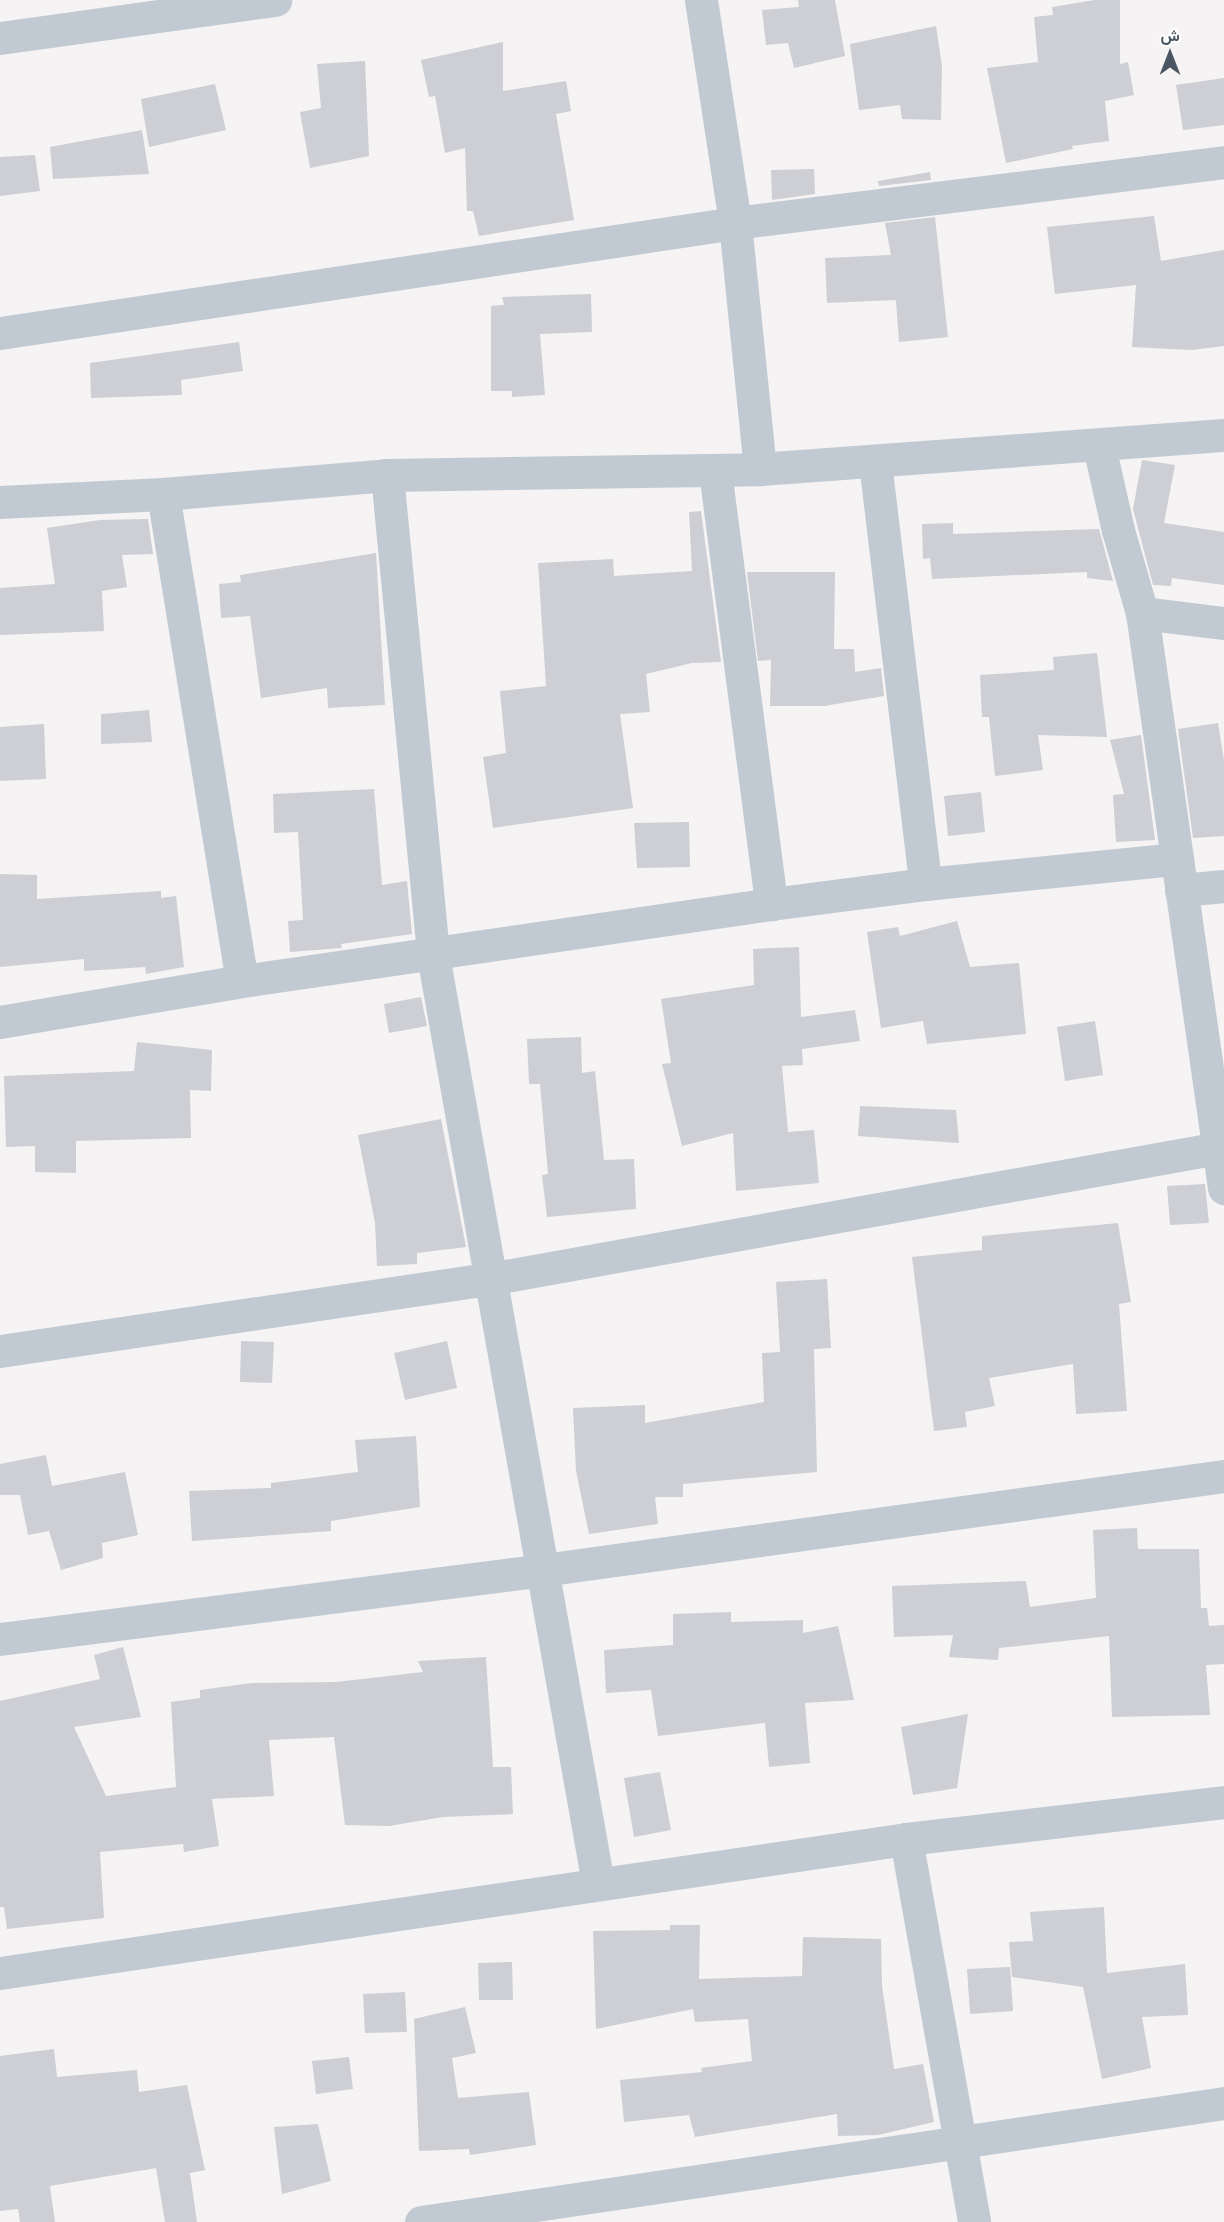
<!DOCTYPE html>
<meta charset="utf-8">
<style>
body{margin:0}
#map{position:relative;width:1224px;height:2222px;overflow:hidden;background:#f5f3f3;font-family:Arial,Vazirmatn,sans-serif}
div>[style]{position:absolute}
.building>*{inset:0;background:#cdcfd5}
.street>*{height:33px;margin:-16.5px;padding:0 16.5px;transform-origin:16.5px;border-radius:16.5px;background:#c1cad2}
span{translate:-50% -50%;white-space:nowrap;text-align:center;line-height:1.15;-webkit-text-stroke:6px #fff;paint-order:stroke}
.north{position:absolute;left:1140px;top:24px;width:60px;height:60px;-webkit-text-stroke:4px #fff;paint-order:stroke;rotate:0deg;font-size:16px;font-weight:700;line-height:24px;text-align:center;color:#4a5661}
.north::after{content:'';display:block;margin:auto;width:21px;height:27px;background:#4a5661;clip-path:polygon(50% 0,100% 100%,50% 72%,0 100%)}
</style>
<div id="map">
<div class="building">
<i style="clip-path:polygon(798px 0,835px 0,845px 56px,794px 68px,788px 43px,766px 45px,762px 10px,799px 7px)"></i>
<i style="clip-path:polygon(1095px 0,1120px 0,1120px 64px,1128px 62px,1134px 95px,1105px 101px,1109px 141px,1072px 146px,1073px 149px,1006px 163px,987px 68px,1038px 62px,1034px 17px,1053px 15px,1052px 7px)"></i>
<i style="clip-path:polygon(936px 26px,942px 66px,941px 120px,902px 119px,900px 105px,859px 110px,850px 44px)"></i>
<i style="clip-path:polygon(503px 42px,503px 91px,566px 81px,571px 111px,556px 114px,574px 220px,479px 236px,473px 211px,467px 211px,465px 148px,445px 153px,435px 96px,429px 97px,421px 60px)"></i>
<i style="clip-path:polygon(365px 61px,369px 156px,310px 168px,300px 112px,321px 108px,317px 64px)"></i>
<i style="clip-path:polygon(1224px 78px,1224px 125px,1183px 130px,1176px 85px)"></i>
<i style="clip-path:polygon(215px 84px,226px 130px,149px 147px,141px 99px)"></i>
<i style="clip-path:polygon(142px 130px,149px 174px,53px 179px,50px 147px)"></i>
<i style="clip-path:polygon(35px 155px,40px 191px,0 196px,0 157px)"></i>
<i style="clip-path:polygon(814px 169px,815px 194px,772px 200px,771px 170px)"></i>
<i style="clip-path:polygon(930px 172px,931px 180px,879px 186px,878px 181px)"></i>
<i style="clip-path:polygon(1154px 216px,1161px 261px,1224px 250px,1224px 346px,1192px 350px,1132px 347px,1136px 285px,1055px 294px,1047px 227px)"></i>
<i style="clip-path:polygon(935px 217px,948px 337px,899px 342px,896px 300px,827px 303px,825px 258px,891px 255px,885px 223px)"></i>
<i style="clip-path:polygon(591px 294px,592px 332px,540px 334px,545px 395px,512px 397px,512px 391px,491px 391px,491px 306px,504px 305px,502px 297px)"></i>
<i style="clip-path:polygon(239px 342px,243px 371px,181px 380px,182px 395px,91px 398px,90px 363px)"></i>
<i style="clip-path:polygon(1142px 460px,1175px 465px,1164px 523px,1224px 532px,1224px 585px,1172px 578px,1171px 586px,1153px 585px,1133px 509px)"></i>
<i style="clip-path:polygon(701px 511px,721px 662px,692px 663px,646px 674px,650px 712px,620px 714px,633px 808px,493px 828px,483px 757px,506px 753px,500px 691px,546px 686px,538px 563px,613px 559px,614px 576px,692px 571px,689px 512px)"></i>
<i style="clip-path:polygon(148px 519px,153px 554px,122px 555px,127px 587px,102px 591px,104px 631px,0 635px,0 588px,55px 584px,47px 528px,100px 520px)"></i>
<i style="clip-path:polygon(953px 523px,953px 534px,1099px 529px,1113px 581px,1087px 578px,1087px 572px,932px 579px,930px 558px,923px 559px,922px 524px)"></i>
<i style="clip-path:polygon(376px 553px,385px 705px,328px 708px,327px 688px,261px 698px,250px 616px,221px 618px,219px 584px,241px 582px,240px 575px)"></i>
<i style="clip-path:polygon(747px 572px,835px 572px,834px 649px,854px 649px,855px 672px,881px 668px,884px 696px,824px 706px,770px 706px,771px 660px,758px 661px)"></i>
<i style="clip-path:polygon(1097px 653px,1107px 737px,1038px 735px,1043px 770px,995px 776px,989px 717px,982px 717px,980px 675px,1054px 670px,1053px 657px)"></i>
<i style="clip-path:polygon(149px 710px,152px 742px,101px 744px,101px 714px)"></i>
<i style="clip-path:polygon(1218px 723px,1224px 760px,1224px 836px,1193px 838px,1178px 729px)"></i>
<i style="clip-path:polygon(44px 724px,46px 779px,0 781px,0 727px)"></i>
<i style="clip-path:polygon(1141px 735px,1155px 840px,1116px 842px,1113px 795px,1124px 794px,1110px 740px)"></i>
<i style="clip-path:polygon(374px 789px,382px 885px,407px 881px,412px 934px,341px 944px,342px 948px,290px 952px,288px 921px,303px 920px,298px 832px,274px 833px,273px 794px)"></i>
<i style="clip-path:polygon(981px 792px,985px 832px,948px 836px,944px 796px)"></i>
<i style="clip-path:polygon(689px 822px,690px 867px,637px 868px,634px 823px)"></i>
<i style="clip-path:polygon(0 874px,37px 875px,37px 899px,161px 891px,161px 898px,176px 896px,184px 967px,146px 974px,145px 967px,84px 971px,84px 959px,0 967px)"></i>
<i style="clip-path:polygon(957px 921px,970px 967px,1019px 963px,1026px 1034px,927px 1044px,923px 1021px,881px 1028px,867px 932px,898px 927px,900px 936px)"></i>
<i style="clip-path:polygon(799px 947px,801px 1017px,855px 1010px,860px 1041px,802px 1049px,803px 1065px,782px 1066px,788px 1132px,814px 1130px,819px 1183px,736px 1191px,733px 1133px,682px 1146px,662px 1064px,671px 1063px,661px 999px,754px 985px,753px 949px)"></i>
<i style="clip-path:polygon(421px 997px,427px 1026px,389px 1033px,384px 1004px)"></i>
<i style="clip-path:polygon(1095px 1021px,1103px 1075px,1065px 1081px,1057px 1027px)"></i>
<i style="clip-path:polygon(581px 1037px,582px 1073px,595px 1071px,604px 1160px,634px 1159px,636px 1209px,547px 1217px,542px 1175px,548px 1174px,540px 1084px,529px 1084px,527px 1039px)"></i>
<i style="clip-path:polygon(137px 1042px,212px 1050px,211px 1091px,190px 1090px,191px 1138px,76px 1141px,76px 1173px,35px 1172px,35px 1146px,6px 1147px,4px 1076px,134px 1071px)"></i>
<i style="clip-path:polygon(860px 1106px,956px 1110px,959px 1143px,858px 1136px)"></i>
<i style="clip-path:polygon(441px 1119px,466px 1247px,417px 1253px,417px 1264px,377px 1266px,375px 1223px,358px 1135px)"></i>
<i style="clip-path:polygon(1205px 1184px,1209px 1223px,1170px 1225px,1167px 1186px)"></i>
<i style="clip-path:polygon(1118px 1223px,1131px 1302px,1119px 1304px,1127px 1411px,1076px 1414px,1073px 1364px,989px 1378px,995px 1406px,965px 1412px,967px 1427px,934px 1431px,912px 1257px,982px 1250px,982px 1236px)"></i>
<i style="clip-path:polygon(827px 1279px,831px 1348px,814px 1349px,817px 1472px,683px 1484px,683px 1497px,655px 1497px,658px 1524px,589px 1534px,576px 1471px,573px 1408px,645px 1405px,645px 1423px,764px 1402px,762px 1353px,780px 1352px,776px 1282px)"></i>
<i style="clip-path:polygon(241px 1341px,274px 1342px,272px 1383px,240px 1382px)"></i>
<i style="clip-path:polygon(447px 1341px,457px 1388px,405px 1400px,394px 1353px)"></i>
<i style="clip-path:polygon(416px 1436px,420px 1507px,331px 1521px,331px 1531px,192px 1541px,189px 1491px,271px 1488px,271px 1483px,358px 1472px,355px 1440px)"></i>
<i style="clip-path:polygon(46px 1455px,52px 1486px,125px 1472px,138px 1535px,102px 1543px,103px 1558px,61px 1570px,49px 1531px,28px 1535px,20px 1495px,0 1495px,0 1464px)"></i>
<i style="clip-path:polygon(1137px 1528px,1138px 1549px,1199px 1549px,1201px 1608px,1207px 1608px,1209px 1626px,1224px 1625px,1224px 1664px,1206px 1665px,1210px 1715px,1112px 1717px,1109px 1636px,999px 1648px,998px 1660px,949px 1657px,953px 1635px,894px 1637px,892px 1586px,1026px 1581px,1030px 1607px,1096px 1598px,1093px 1530px)"></i>
<i style="clip-path:polygon(731px 1612px,731px 1622px,803px 1620px,803px 1633px,838px 1626px,854px 1700px,805px 1703px,810px 1763px,769px 1767px,765px 1723px,658px 1736px,651px 1690px,606px 1693px,604px 1650px,673px 1645px,673px 1614px)"></i>
<i style="clip-path:polygon(123px 1647px,141px 1717px,74px 1727px,106px 1796px,176px 1787px,171px 1702px,200px 1698px,200px 1690px,252px 1683px,336px 1682px,423px 1672px,418px 1661px,486px 1657px,493px 1767px,511px 1767px,513px 1814px,443px 1817px,389px 1826px,345px 1825px,334px 1737px,269px 1740px,274px 1796px,212px 1799px,219px 1846px,184px 1852px,183px 1844px,100px 1852px,104px 1918px,7px 1929px,4px 1907px,0 1907px,0 1701px,100px 1679px,94px 1655px)"></i>
<i style="clip-path:polygon(968px 1714px,957px 1788px,913px 1795px,901px 1727px)"></i>
<i style="clip-path:polygon(660px 1772px,671px 1830px,634px 1837px,624px 1778px)"></i>
<i style="clip-path:polygon(1104px 1907px,1107px 1973px,1185px 1964px,1188px 2015px,1142px 2017px,1151px 2068px,1102px 2079px,1083px 1987px,1012px 1977px,1009px 1942px,1033px 1941px,1030px 1912px)"></i>
<i style="clip-path:polygon(670px 1925px,700px 1925px,699px 1979px,802px 1976px,803px 1937px,881px 1939px,882px 1986px,894px 2069px,923px 2064px,934px 2122px,878px 2135px,838px 2136px,837px 2114px,695px 2137px,689px 2115px,624px 2122px,620px 2080px,702px 2072px,701px 2068px,752px 2061px,748px 2019px,695px 2022px,693px 2009px,596px 2029px,593px 1931px,670px 1930px)"></i>
<i style="clip-path:polygon(512px 1962px,513px 2000px,479px 2000px,478px 1963px)"></i>
<i style="clip-path:polygon(1010px 1967px,1013px 2011px,970px 2014px,967px 1969px)"></i>
<i style="clip-path:polygon(405px 1992px,407px 2032px,365px 2033px,363px 1994px)"></i>
<i style="clip-path:polygon(465px 2007px,476px 2053px,452px 2058px,458px 2098px,529px 2092px,536px 2145px,470px 2155px,469px 2149px,419px 2151px,414px 2019px)"></i>
<i style="clip-path:polygon(54px 2049px,57px 2077px,137px 2070px,139px 2092px,187px 2085px,205px 2170px,190px 2173px,197px 2222px,165px 2222px,156px 2168px,50px 2186px,55px 2222px,20px 2222px,18px 2209px,0 2211px,0 2056px)"></i>
<i style="clip-path:polygon(349px 2057px,353px 2089px,316px 2094px,312px 2061px)"></i>
<i style="clip-path:polygon(318px 2124px,331px 2181px,282px 2194px,274px 2127px)"></i>
</div>
<div class="street">
<i style="left:701px;top:0;width:226px;rotate:81.3deg"></i>
<i style="left:735px;top:223px;width:247px;rotate:84.2deg"></i>
<i style="left:0;top:38px;width:278px;rotate:-7.9deg"></i>
<i style="left:0;top:333px;width:743px;rotate:-8.51deg"></i>
<i style="left:735px;top:223px;width:493px;rotate:-7.1deg"></i>
<i style="left:1099px;top:446px;width:86px;rotate:77.3deg"></i>
<i style="left:1118px;top:530px;width:86px;rotate:73.9deg"></i>
<i style="left:1142px;top:613px;width:581px;rotate:81.88deg"></i>
<i style="left:875px;top:462px;width:425px;rotate:83.2deg"></i>
<i style="left:715px;top:471px;width:437px;rotate:82.6deg"></i>
<i style="left:387px;top:475px;width:482px;rotate:84.5deg"></i>
<i style="left:433px;top:955px;width:943px;rotate:79.92deg"></i>
<i style="left:163px;top:494px;width:493px;rotate:80.8deg"></i>
<i style="left:0;top:502px;width:163px;rotate:-2.8deg"></i>
<i style="left:163px;top:494px;width:225px;rotate:-4.8deg"></i>
<i style="left:387px;top:475px;width:373px;rotate:-0.9deg"></i>
<i style="left:760px;top:469px;width:465px;rotate:-4.2deg"></i>
<i style="left:1142px;top:613px;width:83px;rotate:7deg"></i>
<i style="left:1181px;top:890px;width:43px;rotate:-5.3deg"></i>
<i style="left:0;top:1022px;width:245px;rotate:-9.6deg"></i>
<i style="left:242px;top:981px;width:535px;rotate:-8.28deg"></i>
<i style="left:771px;top:904px;width:155px;rotate:-7.4deg"></i>
<i style="left:925px;top:884px;width:253px;rotate:-5.7deg"></i>
<i style="left:0;top:1351px;width:494px;rotate:-8.4deg"></i>
<i style="left:489px;top:1279px;width:747px;rotate:-10.18deg"></i>
<i style="left:0;top:1639px;width:547px;rotate:-7.24deg"></i>
<i style="left:543px;top:1570px;width:687px;rotate:-7.86deg"></i>
<i style="left:906px;top:1839px;width:389px;rotate:79.9deg"></i>
<i style="left:0;top:1973px;width:916px;rotate:-8.41deg"></i>
<i style="left:906px;top:1839px;width:320px;rotate:-6.6deg"></i>
<i style="left:421px;top:2222px;width:812px;rotate:-8.43deg"></i>
</div>
<div class="north">ش</div>
</div>
